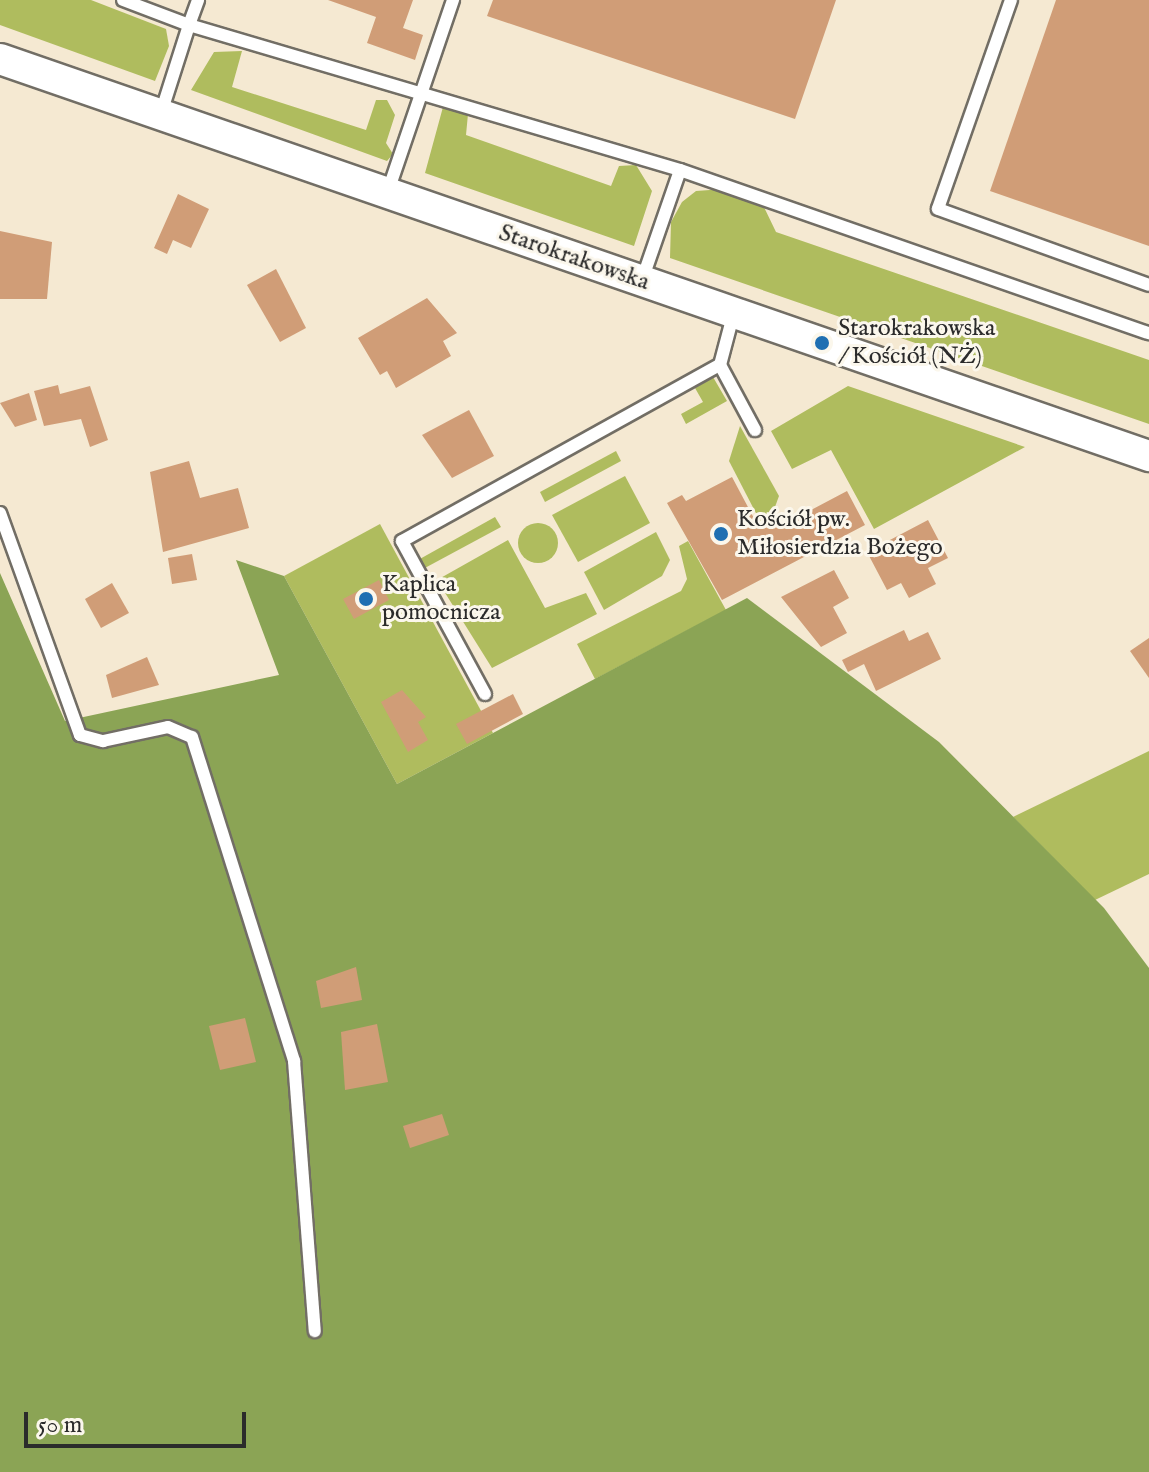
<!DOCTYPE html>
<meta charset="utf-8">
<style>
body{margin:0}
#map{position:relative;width:1149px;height:1472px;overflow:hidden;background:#f5e9d2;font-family:"IM FELL English",serif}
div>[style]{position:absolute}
.green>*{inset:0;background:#afbc5e}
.round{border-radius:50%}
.forest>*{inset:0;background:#8ba455}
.building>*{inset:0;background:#d09d77}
.roads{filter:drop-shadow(2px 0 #726e65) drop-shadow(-2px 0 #726e65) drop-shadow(0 2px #726e65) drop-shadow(0 -2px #726e65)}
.service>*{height:12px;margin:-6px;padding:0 6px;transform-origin:6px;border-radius:6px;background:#fff}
.tertiary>*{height:30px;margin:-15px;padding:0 15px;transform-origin:15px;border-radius:15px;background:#fff}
.dots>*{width:22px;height:22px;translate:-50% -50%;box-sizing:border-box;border:4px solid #fbf7ec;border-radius:50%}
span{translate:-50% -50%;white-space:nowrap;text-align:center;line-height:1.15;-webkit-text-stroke:6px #fbf7ec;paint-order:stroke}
.street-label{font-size:24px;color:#2b2b2b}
.poi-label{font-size:24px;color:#2b2b2b}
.left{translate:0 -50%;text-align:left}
.scale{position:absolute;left:24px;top:1412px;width:222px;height:36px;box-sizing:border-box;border:4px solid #2b2b2b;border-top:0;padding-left:10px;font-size:24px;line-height:28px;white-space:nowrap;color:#2b2b2b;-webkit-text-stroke:6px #fbf7ec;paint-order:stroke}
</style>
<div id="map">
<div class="green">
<i style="clip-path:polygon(0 0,91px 0,166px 29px,169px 46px,155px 81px,0 25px)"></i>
<i style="clip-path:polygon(242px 51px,232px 87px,366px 130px,376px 100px,387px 100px,395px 115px,386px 143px,393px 154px,387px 161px,191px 90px,214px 52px)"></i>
<i style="clip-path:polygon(443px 107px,468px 114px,466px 135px,611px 186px,619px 166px,636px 165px,652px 191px,634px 246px,425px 173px)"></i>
<i style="clip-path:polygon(724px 189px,762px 203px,776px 232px,1149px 360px,1149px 424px,670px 258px,671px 222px,682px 202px,696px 191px)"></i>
<i style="clip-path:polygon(713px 377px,727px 401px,686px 424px,681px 414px,703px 402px,695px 388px)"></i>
<i style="clip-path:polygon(848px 386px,1025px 447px,874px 529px,831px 450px,792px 469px,771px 431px)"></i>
<i style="clip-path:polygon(740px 426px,779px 496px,772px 515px,760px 521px,729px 461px)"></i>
<i style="clip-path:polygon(616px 451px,621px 461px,545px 502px,540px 492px)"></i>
<i style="clip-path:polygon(625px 476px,650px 523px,578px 562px,552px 515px)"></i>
<i style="clip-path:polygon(495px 517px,501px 527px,423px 569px,418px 560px)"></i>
<i class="round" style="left:518px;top:523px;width:40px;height:40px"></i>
<i style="clip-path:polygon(380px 524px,493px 733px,397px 784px,284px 576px)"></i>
<i style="clip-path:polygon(656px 532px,670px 560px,662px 576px,604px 610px,584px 572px)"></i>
<i style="clip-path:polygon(508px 540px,545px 608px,586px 593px,597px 614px,492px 668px,437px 580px)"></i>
<i style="clip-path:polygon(688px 541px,726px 610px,595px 679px,577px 644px,681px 591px,687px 579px,679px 546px)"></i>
<i style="clip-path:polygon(1149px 751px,1149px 874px,1095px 900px,1013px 817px)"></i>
</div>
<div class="forest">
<i style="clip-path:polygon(236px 560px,284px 576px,397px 784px,747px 598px,939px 742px,1104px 908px,1149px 968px,1149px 1472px,0 1472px,0 573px,65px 721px,279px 675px)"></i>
</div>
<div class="building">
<i style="clip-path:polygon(328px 0,413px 0,403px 28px,423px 35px,415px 60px,367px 43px,376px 17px)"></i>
<i style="clip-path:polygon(493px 0,836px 0,795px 119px,487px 16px)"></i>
<i style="clip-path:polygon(1056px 0,1149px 0,1149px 246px,990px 191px)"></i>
<i style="clip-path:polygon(178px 194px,209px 209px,191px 248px,173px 240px,167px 254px,154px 248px)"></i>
<i style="clip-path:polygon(0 231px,52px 242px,47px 299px,0 299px)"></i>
<i style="clip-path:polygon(276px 269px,306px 328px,280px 342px,247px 285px)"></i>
<i style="clip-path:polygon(427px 298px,457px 333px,443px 341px,451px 356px,396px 388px,387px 371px,380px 375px,358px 338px)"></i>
<i style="clip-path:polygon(58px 385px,60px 394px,90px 386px,108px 440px,90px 447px,81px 419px,44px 426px,34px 391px)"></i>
<i style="clip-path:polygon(29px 393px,37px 420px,15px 427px,0 403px)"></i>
<i style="clip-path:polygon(469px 410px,494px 456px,452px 478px,422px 435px)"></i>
<i style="clip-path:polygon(189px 461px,200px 498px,238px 488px,249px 528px,163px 552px,150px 472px)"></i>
<i style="clip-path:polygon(732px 477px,757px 524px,771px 517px,777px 528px,847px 491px,865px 525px,722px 600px,667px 503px,682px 495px,686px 501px)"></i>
<i style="clip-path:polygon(928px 520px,948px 558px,928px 568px,936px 584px,909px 598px,901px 583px,887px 590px,867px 552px)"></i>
<i style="clip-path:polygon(192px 554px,197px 580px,172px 584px,168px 558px)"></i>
<i style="clip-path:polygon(834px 570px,849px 598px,833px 607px,847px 633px,821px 647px,781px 597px)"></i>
<i style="clip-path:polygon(379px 580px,389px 600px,354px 619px,343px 599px)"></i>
<i style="clip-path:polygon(112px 583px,129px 613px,101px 628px,85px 599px)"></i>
<i style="clip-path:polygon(904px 630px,909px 641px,928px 632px,941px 659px,876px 691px,864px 664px,848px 672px,842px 660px)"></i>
<i style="clip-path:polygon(1149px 638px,1149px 678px,1130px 651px)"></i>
<i style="clip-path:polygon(147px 657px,159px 685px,112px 698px,106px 675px)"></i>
<i style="clip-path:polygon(402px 690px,426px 717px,418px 722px,428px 740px,408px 752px,381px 702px)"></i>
<i style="clip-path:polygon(513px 694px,523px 714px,467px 744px,456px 724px)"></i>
<i style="clip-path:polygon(356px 967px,362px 1000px,321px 1008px,316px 981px)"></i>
<i style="clip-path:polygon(245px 1018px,256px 1062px,220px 1070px,209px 1026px)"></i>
<i style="clip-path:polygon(377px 1024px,388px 1082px,345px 1090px,341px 1032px)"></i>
<i style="clip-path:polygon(442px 1114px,449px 1135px,410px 1148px,403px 1126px)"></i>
</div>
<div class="roads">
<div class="service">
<i style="left:123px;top:0;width:71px;rotate:20.7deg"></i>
<i style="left:189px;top:25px;width:27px;rotate:-70deg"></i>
<i style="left:1011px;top:0;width:221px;rotate:109.3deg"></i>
<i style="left:938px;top:209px;width:224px;rotate:19.8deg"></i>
<i style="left:161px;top:113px;width:92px;rotate:-72.3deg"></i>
<i style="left:189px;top:25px;width:512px;rotate:16.45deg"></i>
<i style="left:680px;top:170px;width:497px;rotate:19.2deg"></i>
<i style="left:387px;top:194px;width:205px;rotate:-71.2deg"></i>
<i style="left:642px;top:280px;width:116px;rotate:-70.9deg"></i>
<i style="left:720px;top:365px;width:74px;rotate:61.7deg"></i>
<i style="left:0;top:513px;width:236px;rotate:70.2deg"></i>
<i style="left:80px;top:735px;width:24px;rotate:15deg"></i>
<i style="left:103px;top:741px;width:66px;rotate:-12.2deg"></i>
<i style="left:168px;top:727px;width:26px;rotate:23deg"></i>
<i style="left:192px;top:737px;width:340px;rotate:72.5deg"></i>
<i style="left:294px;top:1061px;width:271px;rotate:85.6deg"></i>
<i style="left:485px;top:694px;width:174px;rotate:-118.5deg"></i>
<i style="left:402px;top:541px;width:363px;rotate:-29deg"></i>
<i style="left:720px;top:365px;width:55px;rotate:-75.2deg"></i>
</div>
<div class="tertiary">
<i style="left:0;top:59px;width:1216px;rotate:19.06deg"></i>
</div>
</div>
<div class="dots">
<i style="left:822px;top:343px;background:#1f6fb2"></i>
<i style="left:721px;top:534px;background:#1f6fb2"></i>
<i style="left:366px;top:599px;background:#1f6fb2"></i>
</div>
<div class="street-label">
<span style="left:574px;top:258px;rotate:19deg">Starokrakowska</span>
</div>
<div class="poi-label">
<span class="left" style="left:838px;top:343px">Starokrakowska<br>/ Kościół (NŻ)</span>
<span class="left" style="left:737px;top:534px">Kościół pw.<br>Miłosierdzia Bożego</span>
<span class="left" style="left:382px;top:599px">Kaplica<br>pomocnicza</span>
</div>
<div class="scale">50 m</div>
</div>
